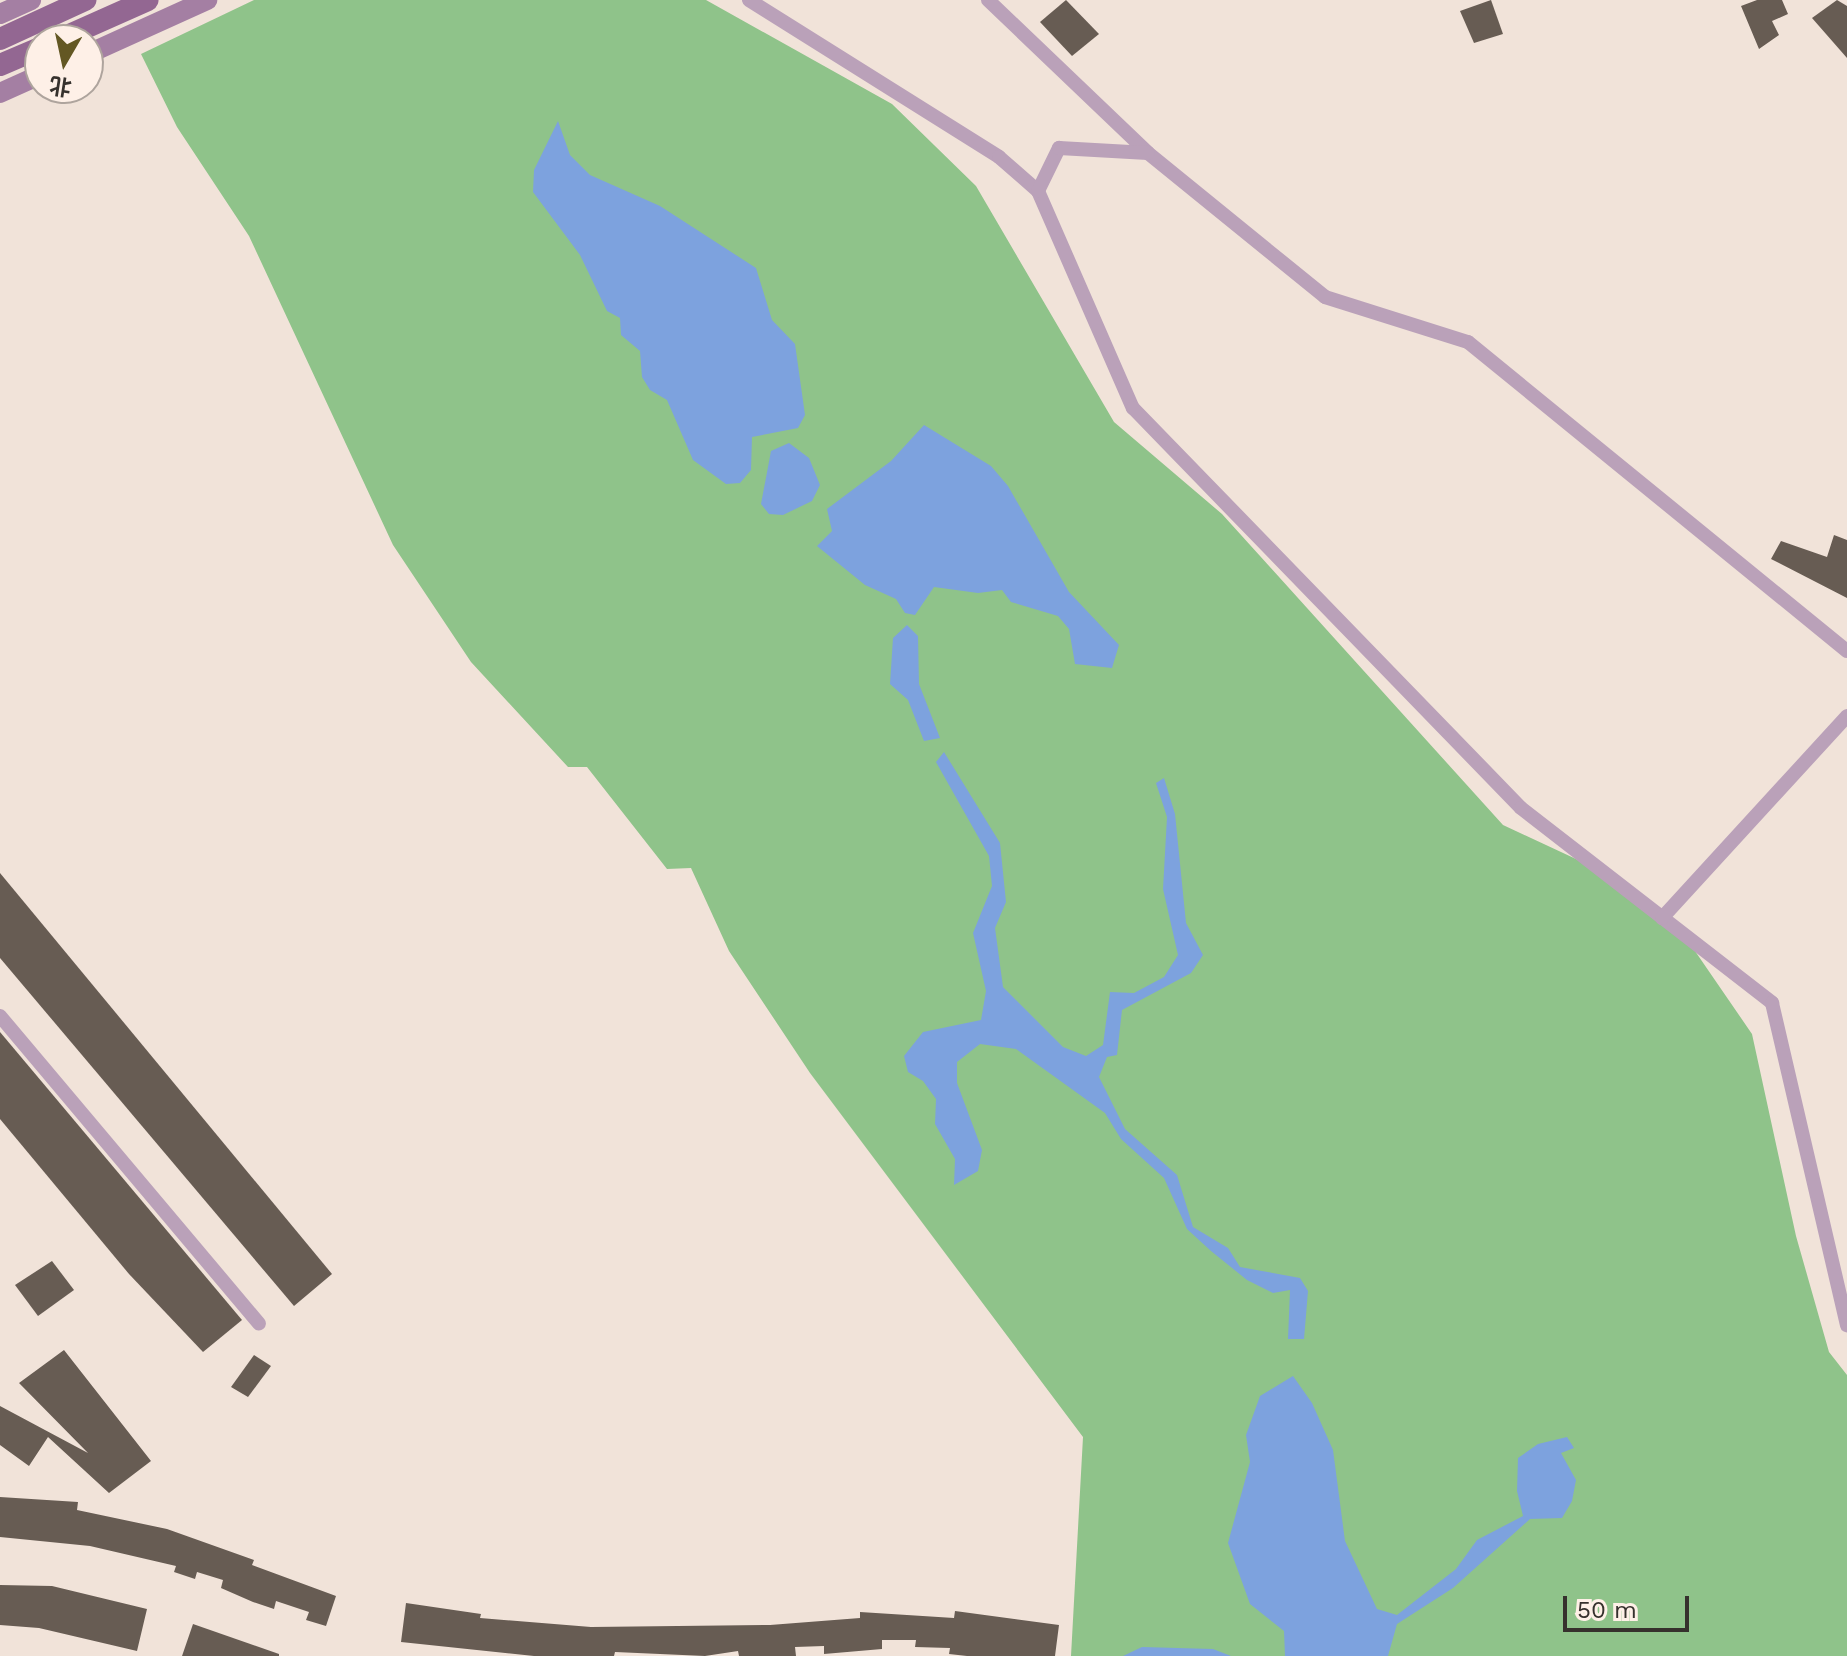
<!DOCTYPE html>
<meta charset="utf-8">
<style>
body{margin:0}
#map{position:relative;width:1847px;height:1656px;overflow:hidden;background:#f1e3d9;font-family:"Work Sans","Noto Sans SC",sans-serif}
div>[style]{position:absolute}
.green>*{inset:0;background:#8fc38a}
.water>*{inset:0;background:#7da2de}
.building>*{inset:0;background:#675c53}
.street>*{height:14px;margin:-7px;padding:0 7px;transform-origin:7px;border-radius:7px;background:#baa1b9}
.secondary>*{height:20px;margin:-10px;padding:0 10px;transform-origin:10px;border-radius:10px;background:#a47fa3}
.primary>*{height:22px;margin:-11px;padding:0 11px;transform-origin:11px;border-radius:11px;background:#936792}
span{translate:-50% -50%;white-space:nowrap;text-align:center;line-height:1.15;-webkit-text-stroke:8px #fef0e7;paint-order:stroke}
.north{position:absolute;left:24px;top:24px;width:80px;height:80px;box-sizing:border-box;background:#fef0e7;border:2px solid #aea49d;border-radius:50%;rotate:189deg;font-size:22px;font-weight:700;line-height:32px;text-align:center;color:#36312d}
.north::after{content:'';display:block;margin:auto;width:28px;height:36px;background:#635723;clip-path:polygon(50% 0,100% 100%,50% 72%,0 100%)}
.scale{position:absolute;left:1563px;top:1596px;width:126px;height:36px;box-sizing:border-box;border:4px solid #36312d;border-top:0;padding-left:10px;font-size:24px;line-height:28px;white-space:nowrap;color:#36312d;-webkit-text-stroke:6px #fef0e7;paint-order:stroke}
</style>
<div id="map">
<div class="green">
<i style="clip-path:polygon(254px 0,706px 0,892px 104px,976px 186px,1114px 422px,1222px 514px,1503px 825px,1591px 866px,1673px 919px,1752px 1034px,1796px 1236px,1829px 1352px,1847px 1375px,1847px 1656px,1071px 1656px,1083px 1437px,810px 1073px,729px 951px,691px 868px,667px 869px,587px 767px,568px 767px,471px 662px,393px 545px,249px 236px,177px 127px,141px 54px)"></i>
</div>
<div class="water">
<i style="clip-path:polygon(558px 121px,570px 155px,590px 175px,660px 206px,756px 268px,772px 320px,795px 344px,805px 415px,798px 428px,752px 437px,751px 470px,740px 483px,726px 484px,693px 460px,667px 400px,650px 390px,642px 377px,640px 351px,621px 335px,620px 318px,607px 311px,580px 255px,533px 192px,534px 170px)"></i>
<i style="clip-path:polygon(924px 425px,991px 466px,1008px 486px,1069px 592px,1119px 645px,1112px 668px,1075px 664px,1069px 629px,1058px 616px,1011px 602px,1002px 590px,978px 593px,934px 587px,915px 615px,905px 613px,896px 599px,865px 585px,817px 546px,832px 531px,827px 509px,891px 461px)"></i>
<i style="clip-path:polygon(789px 443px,809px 458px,820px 485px,812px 501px,783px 515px,769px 514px,761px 504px,771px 451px)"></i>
<i style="clip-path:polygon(907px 625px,918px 636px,919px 684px,940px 738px,924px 741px,908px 700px,890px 684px,893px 638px)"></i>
<i style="clip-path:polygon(944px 752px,1000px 843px,1006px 902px,995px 928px,1003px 987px,1063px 1047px,1086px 1056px,1103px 1045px,1110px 992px,1134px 993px,1164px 977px,1178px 955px,1163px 889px,1167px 817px,1156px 783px,1164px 778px,1175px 814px,1186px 923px,1203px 955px,1191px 973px,1122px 1010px,1117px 1055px,1107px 1057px,1099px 1077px,1125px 1129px,1177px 1175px,1193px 1227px,1228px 1248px,1240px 1267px,1300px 1278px,1308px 1291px,1304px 1339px,1288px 1339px,1290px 1290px,1273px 1293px,1247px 1280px,1211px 1251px,1187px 1229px,1164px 1178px,1121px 1139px,1105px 1113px,1016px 1049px,980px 1044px,957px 1062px,957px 1083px,982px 1150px,978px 1171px,954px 1185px,955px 1159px,935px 1124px,936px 1099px,923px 1081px,908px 1072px,904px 1056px,923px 1032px,981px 1020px,986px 991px,973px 933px,992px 886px,989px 856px,936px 762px)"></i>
<i style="clip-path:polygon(1293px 1376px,1312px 1403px,1333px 1450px,1345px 1541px,1377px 1609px,1397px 1615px,1456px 1569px,1477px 1540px,1523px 1516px,1517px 1491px,1518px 1458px,1538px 1444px,1567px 1437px,1574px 1448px,1561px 1453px,1576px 1480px,1572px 1501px,1562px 1518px,1530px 1519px,1453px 1588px,1397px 1624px,1388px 1656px,1285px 1656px,1284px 1631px,1250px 1604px,1228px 1543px,1250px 1462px,1246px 1435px,1260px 1396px)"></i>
<i style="clip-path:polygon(1142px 1647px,1213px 1649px,1231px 1656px,1123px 1656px)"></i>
</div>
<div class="building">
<i style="clip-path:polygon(1066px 0,1099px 34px,1072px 56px,1040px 22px)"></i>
<i style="clip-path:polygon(1491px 0,1503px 34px,1474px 43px,1460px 11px)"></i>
<i style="clip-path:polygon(1757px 0,1782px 0,1788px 14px,1772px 21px,1779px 35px,1759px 49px,1741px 6px)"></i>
<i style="clip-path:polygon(1837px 0,1847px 6px,1847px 58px,1812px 18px)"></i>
<i style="clip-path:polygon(1834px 535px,1847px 540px,1847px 598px,1771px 559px,1781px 541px,1827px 557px)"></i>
<i style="clip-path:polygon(0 873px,332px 1274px,294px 1306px,0 958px)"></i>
<i style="clip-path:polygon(0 1032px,242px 1320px,203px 1352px,129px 1274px,0 1119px)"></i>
<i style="clip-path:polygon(52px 1261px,74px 1290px,38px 1316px,15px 1285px)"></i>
<i style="clip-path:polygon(64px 1350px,151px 1461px,109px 1493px,48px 1437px,29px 1466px,0 1445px,0 1406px,88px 1453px,19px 1383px)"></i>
<i style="clip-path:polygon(254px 1355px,271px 1366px,248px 1397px,231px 1387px)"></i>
<i style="clip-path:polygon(0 1497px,78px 1502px,77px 1510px,167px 1529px,254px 1560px,252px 1565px,336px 1596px,326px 1626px,306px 1620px,309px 1612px,276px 1601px,274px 1609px,253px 1602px,221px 1588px,223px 1580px,197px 1572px,195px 1579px,174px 1572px,176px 1566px,90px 1546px,0 1537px)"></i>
<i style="clip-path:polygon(0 1585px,52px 1586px,147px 1609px,137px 1651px,39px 1628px,0 1625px)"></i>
<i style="clip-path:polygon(406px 1603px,481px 1614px,480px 1618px,591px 1627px,770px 1625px,860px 1618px,860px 1612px,954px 1618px,955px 1611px,1059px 1625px,1055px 1656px,967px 1656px,949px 1654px,950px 1648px,915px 1647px,916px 1640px,882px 1640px,882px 1649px,824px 1654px,824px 1646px,795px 1647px,796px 1656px,739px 1656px,738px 1651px,705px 1656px,615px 1652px,614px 1656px,534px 1656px,401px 1642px)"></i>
<i style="clip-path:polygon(193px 1624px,279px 1654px,279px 1656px,182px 1656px)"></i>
</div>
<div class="street">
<i style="left:749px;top:0;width:295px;rotate:32.1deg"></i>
<i style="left:999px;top:157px;width:52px;rotate:41.1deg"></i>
<i style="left:1038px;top:191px;width:237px;rotate:66.4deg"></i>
<i style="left:1133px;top:408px;width:557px;rotate:45.87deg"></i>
<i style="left:1521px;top:808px;width:318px;rotate:37.8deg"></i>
<i style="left:1772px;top:1003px;width:331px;rotate:76.9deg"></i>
<i style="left:988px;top:0;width:221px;rotate:43.7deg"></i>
<i style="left:1148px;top:153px;width:228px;rotate:39.1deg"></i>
<i style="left:1325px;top:297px;width:150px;rotate:17.5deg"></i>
<i style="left:1468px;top:342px;width:489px;rotate:39.2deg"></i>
<i style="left:1038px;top:191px;width:48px;rotate:-64deg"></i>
<i style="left:1059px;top:148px;width:89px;rotate:3.2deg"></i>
<i style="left:1662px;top:918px;width:274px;rotate:-47.5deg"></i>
<i style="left:0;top:1016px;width:402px;rotate:49.9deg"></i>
</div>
<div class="secondary">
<i style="left:0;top:14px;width:34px;rotate:-24deg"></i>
<i style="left:88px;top:54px;width:131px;rotate:-24.4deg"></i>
<i style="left:0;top:93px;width:44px;rotate:-24.2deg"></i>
</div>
<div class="primary">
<i style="left:0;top:39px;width:94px;rotate:-24.6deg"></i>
<i style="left:58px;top:40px;width:98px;rotate:-24deg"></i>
<i style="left:0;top:65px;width:43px;rotate:-23deg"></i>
</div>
<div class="north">北</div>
<div class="scale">50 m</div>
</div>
